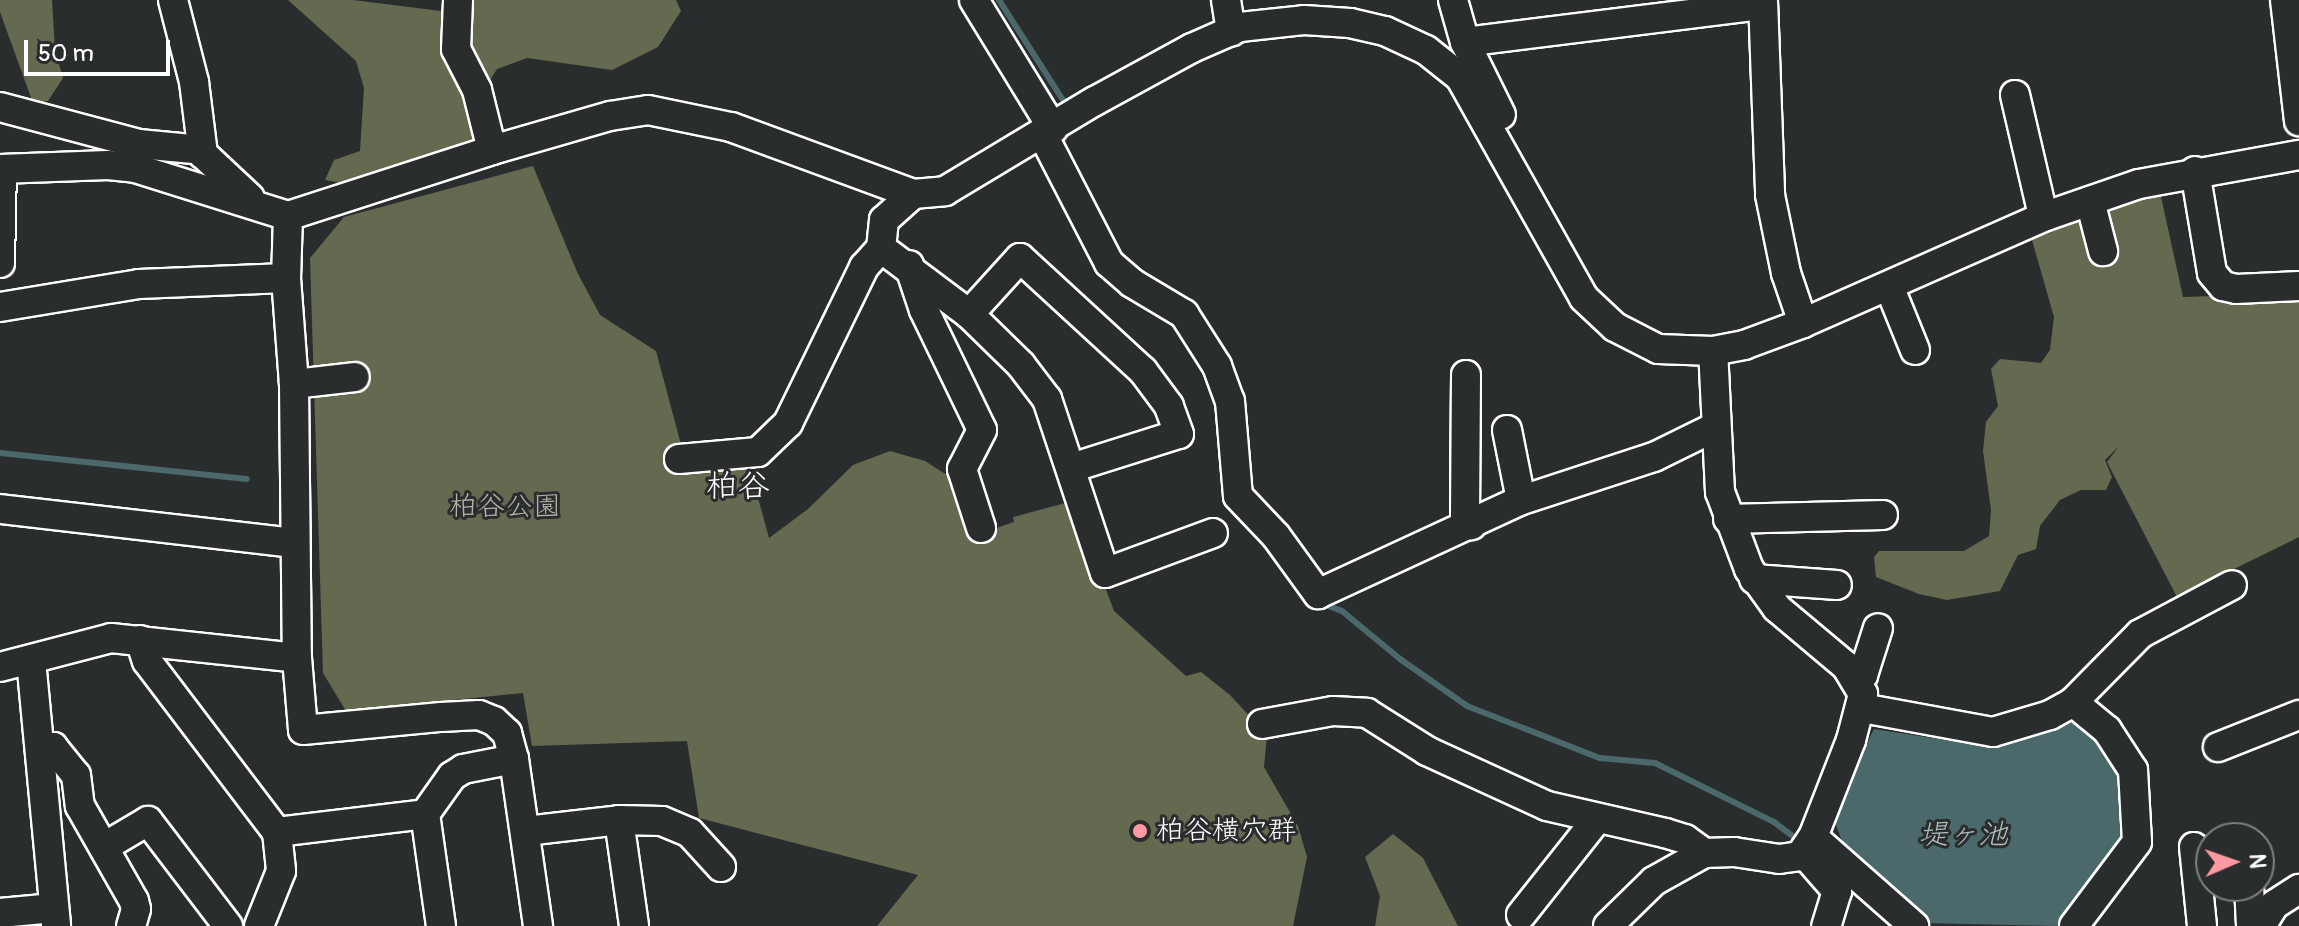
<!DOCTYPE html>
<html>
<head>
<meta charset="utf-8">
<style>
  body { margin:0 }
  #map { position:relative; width:2299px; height:926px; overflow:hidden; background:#2a2d2e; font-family:Pangolin,"Klee One",sans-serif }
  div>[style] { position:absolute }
  .green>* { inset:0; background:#646a50 }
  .water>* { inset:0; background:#4b696b }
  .stream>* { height:6px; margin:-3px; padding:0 3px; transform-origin:3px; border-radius:3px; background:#4b696b }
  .roads { filter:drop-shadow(2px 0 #fff) drop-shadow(-2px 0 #fff) drop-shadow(0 2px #fff) drop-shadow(0 -2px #fff) }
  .minor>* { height:28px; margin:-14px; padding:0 14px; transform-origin:14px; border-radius:14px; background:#2a2d2e }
  .dots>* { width:22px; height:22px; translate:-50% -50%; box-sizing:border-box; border:4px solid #2a2d2e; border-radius:50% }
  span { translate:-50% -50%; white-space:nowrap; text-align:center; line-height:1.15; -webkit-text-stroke:6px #2a2d2e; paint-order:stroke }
  .park-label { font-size:28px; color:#b2b4a8 }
  .poi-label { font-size:28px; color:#fff }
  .left { translate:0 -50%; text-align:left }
  .water-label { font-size:30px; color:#aebcbc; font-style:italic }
  .quarter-label { font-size:32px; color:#fff }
  .north { position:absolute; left:2195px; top:822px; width:80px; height:80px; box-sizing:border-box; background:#2a2d2e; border:2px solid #7f8182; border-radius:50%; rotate:88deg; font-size:22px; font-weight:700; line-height:32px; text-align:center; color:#fff }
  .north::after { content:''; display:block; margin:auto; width:28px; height:36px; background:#ff9aa2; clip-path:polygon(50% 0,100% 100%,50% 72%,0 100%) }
  .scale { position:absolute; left:24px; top:40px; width:146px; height:36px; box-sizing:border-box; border:4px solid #fff; border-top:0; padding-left:10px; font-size:24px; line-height:28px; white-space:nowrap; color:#fff; -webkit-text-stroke:6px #2a2d2e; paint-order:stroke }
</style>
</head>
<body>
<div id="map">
  <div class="green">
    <i style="clip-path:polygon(0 0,52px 0,55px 49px,63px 78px,48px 101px,33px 103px,0 12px)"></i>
    <i style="clip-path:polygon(288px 0,353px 0,457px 13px,467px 0,676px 0,681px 11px,658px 47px,612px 70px,527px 58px,497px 69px,479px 98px,490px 141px,353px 185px,325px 180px,334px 160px,360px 151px,364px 88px,356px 61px)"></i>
    <i style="clip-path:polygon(533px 166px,578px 274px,600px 315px,656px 351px,684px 456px,750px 468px,769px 538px,808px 509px,853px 465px,890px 451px,925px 461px,950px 477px,976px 535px,1014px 522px,1013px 517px,1073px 501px,1114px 611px,1186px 676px,1201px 672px,1230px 695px,1267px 735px,1264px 767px,1298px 826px,1307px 857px,1293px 926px,877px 926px,918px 875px,699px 818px,687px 741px,532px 746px,523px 693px,346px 711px,323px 673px,310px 258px,344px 217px)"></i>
    <i style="clip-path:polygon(2158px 183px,2183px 297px,2299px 293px,2299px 537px,2177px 597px,2107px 462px,2119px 446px,2105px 460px,2112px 477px,2106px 490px,2081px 490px,2060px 500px,2040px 526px,2036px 549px,2018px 555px,2000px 591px,1947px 600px,1919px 594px,1876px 577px,1874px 557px,1879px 551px,1964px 551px,1989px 536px,1991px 510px,1983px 451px,1986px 422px,1998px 406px,1991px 369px,2000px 359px,2041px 363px,2050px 350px,2054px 317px,2030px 233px)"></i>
    <i style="clip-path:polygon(1393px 834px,1423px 858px,1458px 926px,1375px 926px,1380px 896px,1365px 857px)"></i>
  </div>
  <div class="water">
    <i style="clip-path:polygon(2078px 721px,2125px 774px,2127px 844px,2060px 926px,1921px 923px,1844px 846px,1832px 815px,1874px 729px,1991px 747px)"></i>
  </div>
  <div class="stream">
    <i style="left:999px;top:0;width:119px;rotate:57.4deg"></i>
    <i style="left:0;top:453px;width:248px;rotate:6deg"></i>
    <i style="left:1321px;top:603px;width:22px;rotate:21deg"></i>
    <i style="left:1342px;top:611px;width:75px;rotate:39.6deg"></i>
    <i style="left:1400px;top:659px;width:82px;rotate:35deg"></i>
    <i style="left:1467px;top:706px;width:143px;rotate:21.4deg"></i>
    <i style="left:1600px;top:758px;width:55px;rotate:5.2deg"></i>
    <i style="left:1655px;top:763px;width:133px;rotate:26.4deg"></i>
    <i style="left:1774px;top:822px;width:26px;rotate:37deg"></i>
  </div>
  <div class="roads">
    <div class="minor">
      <i style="left:173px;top:0;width:85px;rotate:75.6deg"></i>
      <i style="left:194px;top:82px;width:73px;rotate:82.9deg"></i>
      <i style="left:203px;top:154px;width:64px;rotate:43.1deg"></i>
      <i style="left:458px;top:0;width:49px;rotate:92.3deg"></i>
      <i style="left:456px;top:49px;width:46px;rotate:62.9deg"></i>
      <i style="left:477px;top:90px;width:62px;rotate:76deg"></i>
      <i style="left:974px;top:0;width:151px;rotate:58.5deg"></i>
      <i style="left:1226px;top:0;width:32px;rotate:81deg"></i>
      <i style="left:1453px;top:0;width:44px;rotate:74.1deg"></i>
      <i style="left:1465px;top:42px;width:81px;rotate:63.7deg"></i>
      <i style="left:1763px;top:0;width:195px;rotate:87.9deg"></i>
      <i style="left:1770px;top:195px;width:80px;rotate:78.4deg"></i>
      <i style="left:1786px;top:273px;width:53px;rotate:71.2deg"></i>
      <i style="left:2285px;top:0;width:122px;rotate:83.4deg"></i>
      <i style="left:1465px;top:42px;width:300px;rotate:-7.1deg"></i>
      <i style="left:2015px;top:95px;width:115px;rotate:76.9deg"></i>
      <i style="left:2041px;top:207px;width:10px;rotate:61deg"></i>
      <i style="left:0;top:107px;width:144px;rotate:14.9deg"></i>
      <i style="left:139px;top:144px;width:63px;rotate:5.4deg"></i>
      <i style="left:1043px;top:135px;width:144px;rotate:62.7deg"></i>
      <i style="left:1109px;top:263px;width:30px;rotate:41deg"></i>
      <i style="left:1132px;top:283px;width:61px;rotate:30.8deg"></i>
      <i style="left:1184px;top:314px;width:62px;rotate:57.6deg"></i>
      <i style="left:1217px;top:366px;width:37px;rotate:70deg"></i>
      <i style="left:1230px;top:401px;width:95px;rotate:85.2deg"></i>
      <i style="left:1238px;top:496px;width:55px;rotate:46.5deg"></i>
      <i style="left:1276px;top:536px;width:72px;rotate:54.1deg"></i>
      <i style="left:1318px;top:594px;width:221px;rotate:-24.8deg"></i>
      <i style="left:1519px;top:501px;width:142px;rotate:-18.1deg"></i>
      <i style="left:1654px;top:457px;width:68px;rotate:-26.2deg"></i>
      <i style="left:0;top:169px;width:108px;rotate:-2.1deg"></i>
      <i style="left:108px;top:165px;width:27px;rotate:6deg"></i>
      <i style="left:135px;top:168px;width:160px;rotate:17.4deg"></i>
      <i style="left:288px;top:216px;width:214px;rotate:-17.9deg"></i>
      <i style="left:492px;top:150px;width:123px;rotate:-16.1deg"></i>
      <i style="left:610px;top:116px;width:38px;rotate:-9deg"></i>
      <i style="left:648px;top:110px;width:85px;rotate:11.6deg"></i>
      <i style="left:731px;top:127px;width:194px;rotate:20.2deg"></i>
      <i style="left:913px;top:194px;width:32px;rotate:-5deg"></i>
      <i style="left:945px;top:191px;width:175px;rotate:-31deg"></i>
      <i style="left:1095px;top:101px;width:111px;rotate:-28.7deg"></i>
      <i style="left:1192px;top:48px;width:52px;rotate:-23.6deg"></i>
      <i style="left:1240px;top:27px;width:64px;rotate:-6.2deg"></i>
      <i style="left:1304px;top:20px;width:46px;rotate:3.7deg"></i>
      <i style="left:1350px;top:23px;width:36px;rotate:13deg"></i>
      <i style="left:1385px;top:31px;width:45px;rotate:24.9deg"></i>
      <i style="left:1426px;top:50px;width:43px;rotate:38.5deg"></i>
      <i style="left:1460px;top:77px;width:253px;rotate:60.7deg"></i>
      <i style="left:1584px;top:298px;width:42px;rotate:43.1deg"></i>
      <i style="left:1615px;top:327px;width:48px;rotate:27.1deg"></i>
      <i style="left:1658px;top:349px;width:55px;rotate:2.1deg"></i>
      <i style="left:1713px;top:351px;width:32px;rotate:-11deg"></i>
      <i style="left:1744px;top:345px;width:63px;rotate:-20.4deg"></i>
      <i style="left:1803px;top:323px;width:266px;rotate:-23.8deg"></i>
      <i style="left:2046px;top:216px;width:98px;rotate:-19deg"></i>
      <i style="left:2139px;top:184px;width:163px;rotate:-10.3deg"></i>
      <i style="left:2195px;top:171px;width:103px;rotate:80.5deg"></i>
      <i style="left:2212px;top:273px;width:17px;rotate:50deg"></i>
      <i style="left:2223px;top:286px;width:13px;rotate:13deg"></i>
      <i style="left:2236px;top:289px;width:63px;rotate:-2.7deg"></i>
      <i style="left:913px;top:194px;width:39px;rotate:138deg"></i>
      <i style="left:884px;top:220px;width:28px;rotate:96deg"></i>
      <i style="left:881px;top:248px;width:110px;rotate:36.9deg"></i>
      <i style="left:2090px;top:201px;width:52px;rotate:75.4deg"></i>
      <i style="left:288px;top:216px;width:62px;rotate:91.8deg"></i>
      <i style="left:286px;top:278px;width:106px;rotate:85.7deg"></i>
      <i style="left:294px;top:384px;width:274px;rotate:89.4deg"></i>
      <i style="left:297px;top:658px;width:72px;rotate:85.2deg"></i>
      <i style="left:303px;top:730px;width:139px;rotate:-5.4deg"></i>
      <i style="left:441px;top:717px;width:38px;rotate:-3deg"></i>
      <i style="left:479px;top:715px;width:16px;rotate:22deg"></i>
      <i style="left:494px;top:721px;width:18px;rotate:43deg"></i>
      <i style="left:507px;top:733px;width:27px;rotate:75deg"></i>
      <i style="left:514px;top:759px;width:169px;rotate:81.8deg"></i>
      <i style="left:0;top:263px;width:94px;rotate:-88.8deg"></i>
      <i style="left:909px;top:265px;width:47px;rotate:71.6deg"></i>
      <i style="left:924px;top:310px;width:133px;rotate:64.2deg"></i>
      <i style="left:982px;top:430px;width:44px;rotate:117.1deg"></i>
      <i style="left:962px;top:469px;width:62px;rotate:72.1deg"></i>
      <i style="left:1889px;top:286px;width:69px;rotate:67.9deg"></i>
      <i style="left:0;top:307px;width:141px;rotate:-9.4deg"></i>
      <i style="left:139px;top:284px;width:147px;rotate:-2.3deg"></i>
      <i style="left:1466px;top:375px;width:139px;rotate:90.4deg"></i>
      <i style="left:1465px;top:514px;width:13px;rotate:61deg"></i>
      <i style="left:294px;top:384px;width:61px;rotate:-6.5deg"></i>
      <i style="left:1507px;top:430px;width:71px;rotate:78.7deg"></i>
      <i style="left:679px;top:459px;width:79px;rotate:-5.1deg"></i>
      <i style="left:758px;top:452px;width:42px;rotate:-44deg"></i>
      <i style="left:788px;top:423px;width:174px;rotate:-64deg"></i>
      <i style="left:864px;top:267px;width:25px;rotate:-48deg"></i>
      <i style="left:1071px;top:468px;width:113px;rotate:-17.5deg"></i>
      <i style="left:1179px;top:434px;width:30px;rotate:-110deg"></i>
      <i style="left:1169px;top:406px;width:44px;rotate:-126.6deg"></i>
      <i style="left:1143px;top:371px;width:167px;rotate:-137.4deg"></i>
      <i style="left:1020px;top:258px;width:76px;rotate:132.3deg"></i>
      <i style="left:969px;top:314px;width:73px;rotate:44.4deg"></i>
      <i style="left:1021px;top:365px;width:43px;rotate:52.6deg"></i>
      <i style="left:1047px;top:399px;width:183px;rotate:71.6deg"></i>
      <i style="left:1105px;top:573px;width:115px;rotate:-20.3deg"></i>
      <i style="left:0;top:509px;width:295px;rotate:6.6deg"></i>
      <i style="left:1728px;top:519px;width:155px;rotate:-1.5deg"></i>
      <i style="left:1754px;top:579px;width:83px;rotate:4.1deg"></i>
      <i style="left:140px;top:640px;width:22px;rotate:72deg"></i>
      <i style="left:147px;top:661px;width:215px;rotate:52.8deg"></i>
      <i style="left:277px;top:832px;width:39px;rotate:84deg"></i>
      <i style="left:281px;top:871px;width:59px;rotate:111.8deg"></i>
      <i style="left:31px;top:660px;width:267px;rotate:84.6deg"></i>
      <i style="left:0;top:667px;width:115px;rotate:-14.6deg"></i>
      <i style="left:111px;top:638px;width:187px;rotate:6.1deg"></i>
      <i style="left:1856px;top:680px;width:9px;rotate:-36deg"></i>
      <i style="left:1863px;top:675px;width:49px;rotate:-72.3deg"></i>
      <i style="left:2073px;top:702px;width:95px;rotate:-45.4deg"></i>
      <i style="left:2140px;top:634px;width:104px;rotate:-28deg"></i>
      <i style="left:1862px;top:708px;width:133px;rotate:10.4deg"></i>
      <i style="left:1993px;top:732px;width:59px;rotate:-16.6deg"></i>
      <i style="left:2050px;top:715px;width:26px;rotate:-29deg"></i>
      <i style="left:2073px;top:702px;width:44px;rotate:39.5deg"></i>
      <i style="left:2107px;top:730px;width:48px;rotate:57deg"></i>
      <i style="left:2133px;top:770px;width:72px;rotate:86.8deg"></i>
      <i style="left:2137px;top:842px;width:105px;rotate:126.9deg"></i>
      <i style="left:1262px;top:724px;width:72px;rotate:-10.4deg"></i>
      <i style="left:1333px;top:711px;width:34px;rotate:3deg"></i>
      <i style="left:1367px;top:713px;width:71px;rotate:32.3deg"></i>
      <i style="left:1427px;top:751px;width:132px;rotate:24.6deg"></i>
      <i style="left:1547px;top:806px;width:121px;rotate:12.9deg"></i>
      <i style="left:1665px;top:833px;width:21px;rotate:17deg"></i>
      <i style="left:1685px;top:839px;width:24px;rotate:36deg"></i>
      <i style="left:1704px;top:853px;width:30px;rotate:-2deg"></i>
      <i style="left:1734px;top:852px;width:46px;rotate:8.8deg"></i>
      <i style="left:1779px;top:859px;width:21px;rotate:-8deg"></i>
      <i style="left:1800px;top:856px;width:23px;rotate:-56deg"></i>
      <i style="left:1813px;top:837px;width:104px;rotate:-68.6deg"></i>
      <i style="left:1851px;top:740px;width:48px;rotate:-75.4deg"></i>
      <i style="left:1863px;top:694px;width:33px;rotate:-121deg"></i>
      <i style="left:1846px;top:666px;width:90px;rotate:-140deg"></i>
      <i style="left:1777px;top:608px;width:48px;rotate:-125.7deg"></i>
      <i style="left:1749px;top:569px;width:82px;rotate:-110.6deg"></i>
      <i style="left:1720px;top:492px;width:141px;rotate:-92.8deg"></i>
      <i style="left:2218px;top:747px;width:87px;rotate:-21.6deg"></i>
      <i style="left:40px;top:754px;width:15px;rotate:-28deg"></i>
      <i style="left:53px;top:747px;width:36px;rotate:51deg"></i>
      <i style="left:76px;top:775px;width:31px;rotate:83deg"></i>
      <i style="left:80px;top:806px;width:109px;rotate:60.4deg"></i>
      <i style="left:134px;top:901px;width:8px;rotate:76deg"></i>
      <i style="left:136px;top:909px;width:18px;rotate:106deg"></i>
      <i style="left:619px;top:820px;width:43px;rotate:1.3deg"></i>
      <i style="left:662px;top:821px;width:30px;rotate:23deg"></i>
      <i style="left:690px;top:833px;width:46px;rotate:47.6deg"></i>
      <i style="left:526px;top:831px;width:94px;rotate:-6.7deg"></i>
      <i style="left:619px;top:820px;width:107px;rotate:81.9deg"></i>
      <i style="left:277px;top:832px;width:149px;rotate:-6.9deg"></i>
      <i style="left:1813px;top:837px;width:135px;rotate:41.4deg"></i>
      <i style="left:104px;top:847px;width:51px;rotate:-30.6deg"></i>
      <i style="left:148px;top:821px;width:132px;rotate:52.7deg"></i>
      <i style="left:2194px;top:847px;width:79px;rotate:84.2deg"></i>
      <i style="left:1803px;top:852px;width:52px;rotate:48.9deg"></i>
      <i style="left:1837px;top:891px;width:37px;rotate:107deg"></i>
      <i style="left:2249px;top:886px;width:40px;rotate:87.1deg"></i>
      <i style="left:0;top:913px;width:54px;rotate:-5.3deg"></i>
      <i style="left:1521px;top:915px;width:122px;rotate:-51.6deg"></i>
      <i style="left:441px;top:926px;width:113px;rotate:-98.1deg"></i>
      <i style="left:425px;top:814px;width:47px;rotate:-54.6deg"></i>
      <i style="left:452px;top:776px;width:13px;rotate:-32deg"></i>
      <i style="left:463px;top:769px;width:52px;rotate:-11.1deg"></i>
      <i style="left:1608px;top:926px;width:64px;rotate:-44.4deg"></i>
      <i style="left:1654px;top:881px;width:57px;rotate:-29.2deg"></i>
      <i style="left:2261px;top:926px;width:25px;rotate:-58deg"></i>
      <i style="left:2274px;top:905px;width:30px;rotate:-33deg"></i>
    </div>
  </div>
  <div class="dots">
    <i style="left:1140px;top:831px;background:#ff9aa2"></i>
  </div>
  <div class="park-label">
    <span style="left:505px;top:507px">柏谷公園</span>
  </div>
  <div class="poi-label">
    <span class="left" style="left:1156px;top:831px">柏谷横穴群</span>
  </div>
  <div class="water-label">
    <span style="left:1963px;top:835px">堤ヶ池</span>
  </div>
  <div class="quarter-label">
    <span style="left:738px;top:486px">柏谷</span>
  </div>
  <div class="north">N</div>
  <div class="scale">50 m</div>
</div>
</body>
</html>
